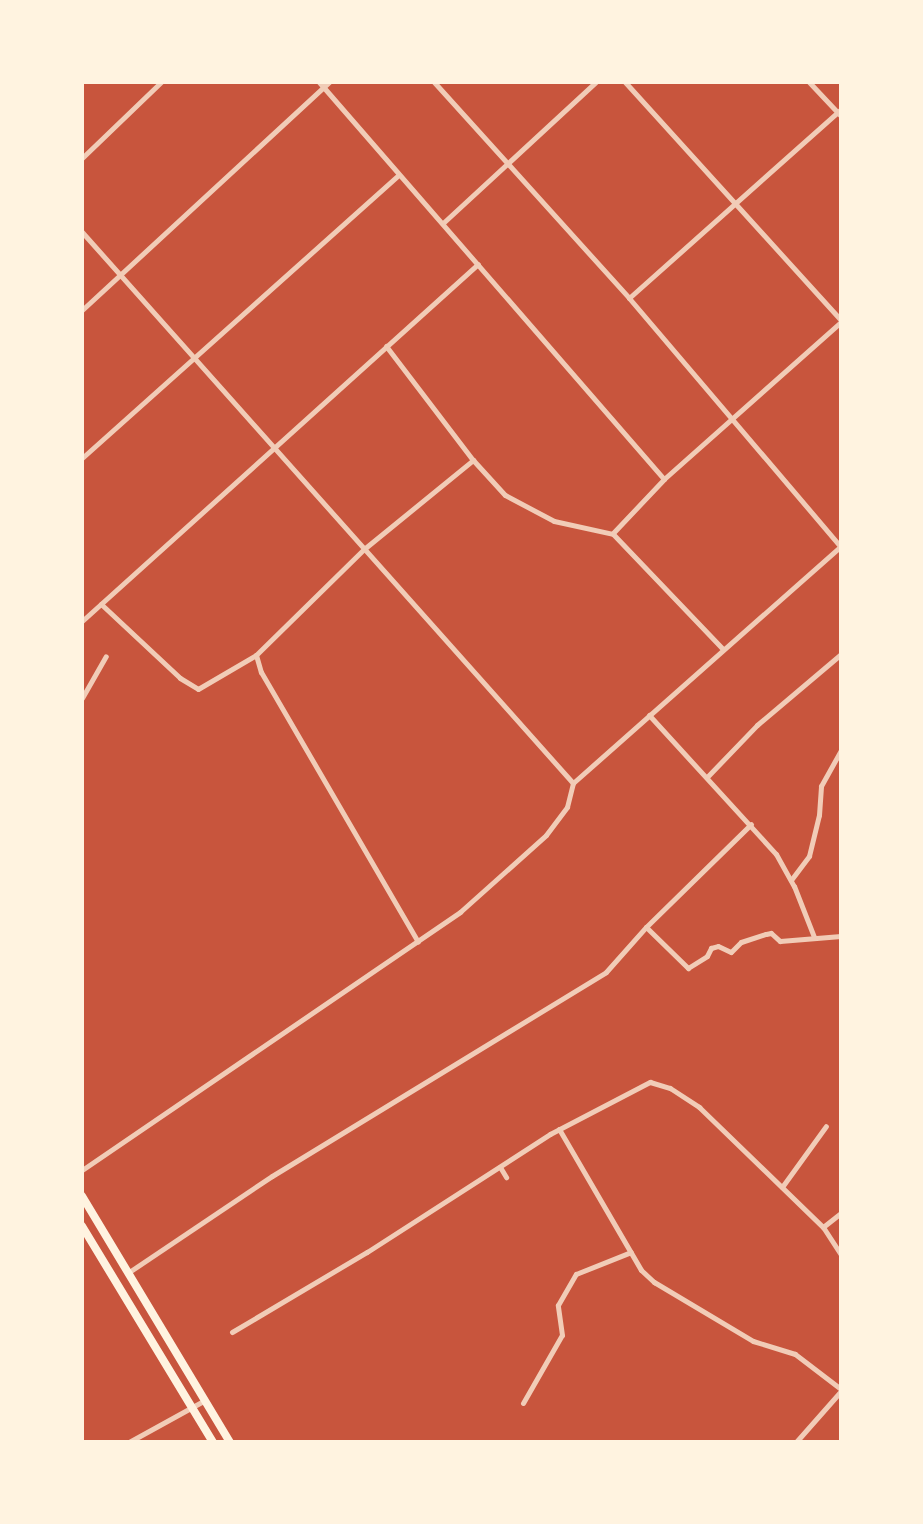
<!DOCTYPE html>
<html>
<head>
<meta charset="utf-8">
<style>
  body { margin:0 }
  #map { position:relative; width:923px; height:1524px; overflow:hidden; background:#c8553d; font-family:"Work Sans",sans-serif }
  div>[style] { position:absolute }
  .minor>* { height:5px; margin:-2.5px; padding:0 2.5px; transform-origin:2.5px; border-radius:2.5px; background:#f1ccb7 }
  .primary>* { height:8px; margin:-4px; padding:0 4px; transform-origin:4px; border-radius:4px; background:#fff3e0 }
  span { translate:-50% -50%; white-space:nowrap; text-align:center; line-height:1.15; -webkit-text-stroke:6px #fff3e0; paint-order:stroke }
  .frame { position:absolute; inset:0; border:84px solid #fff3e0; pointer-events:none }
</style>
</head>
<body>
<div id="map">
  <div class="minor">
    <i style="left:319px;top:82px;width:526px;rotate:49.01deg"></i>
    <i style="left:434px;top:82px;width:291px;rotate:47.9deg"></i>
    <i style="left:629px;top:298px;width:327px;rotate:49.6deg"></i>
    <i style="left:625px;top:82px;width:321px;rotate:47.8deg"></i>
    <i style="left:809px;top:82px;width:47px;rotate:46.7deg"></i>
    <i style="left:82px;top:158px;width:110px;rotate:-43.9deg"></i>
    <i style="left:443px;top:223px;width:208px;rotate:-42.7deg"></i>
    <i style="left:82px;top:232px;width:738px;rotate:48.3deg"></i>
    <i style="left:629px;top:298px;width:284px;rotate:-41.7deg"></i>
    <i style="left:82px;top:310px;width:336px;rotate:-42.7deg"></i>
    <i style="left:386px;top:346px;width:143px;rotate:52.7deg"></i>
    <i style="left:473px;top:460px;width:47px;rotate:47.6deg"></i>
    <i style="left:505px;top:495px;width:55px;rotate:28deg"></i>
    <i style="left:554px;top:521px;width:60px;rotate:12.4deg"></i>
    <i style="left:613px;top:534px;width:159px;rotate:46.3deg"></i>
    <i style="left:82px;top:458px;width:424px;rotate:-41.8deg"></i>
    <i style="left:613px;top:533px;width:74px;rotate:-46.6deg"></i>
    <i style="left:664px;top:479px;width:237px;rotate:-41.6deg"></i>
    <i style="left:101px;top:604px;width:108px;rotate:43.1deg"></i>
    <i style="left:180px;top:678px;width:21px;rotate:31deg"></i>
    <i style="left:198px;top:689px;width:67px;rotate:-30.4deg"></i>
    <i style="left:256px;top:655px;width:151px;rotate:-44.5deg"></i>
    <i style="left:364px;top:549px;width:141px;rotate:-39.2deg"></i>
    <i style="left:82px;top:621px;width:533px;rotate:-42.04deg"></i>
    <i style="left:256px;top:655px;width:18px;rotate:74deg"></i>
    <i style="left:261px;top:672px;width:312px;rotate:59.8deg"></i>
    <i style="left:82px;top:698px;width:48px;rotate:-60.3deg"></i>
    <i style="left:649px;top:715px;width:188px;rotate:47.6deg"></i>
    <i style="left:776px;top:854px;width:37px;rotate:61deg"></i>
    <i style="left:794px;top:886px;width:55px;rotate:68.6deg"></i>
    <i style="left:707px;top:777px;width:72px;rotate:-46.1deg"></i>
    <i style="left:757px;top:725px;width:110px;rotate:-40.2deg"></i>
    <i style="left:791px;top:880px;width:30px;rotate:-53deg"></i>
    <i style="left:809px;top:856px;width:42px;rotate:-76.3deg"></i>
    <i style="left:819px;top:815px;width:29px;rotate:-86deg"></i>
    <i style="left:821px;top:786px;width:41px;rotate:-60.9deg"></i>
    <i style="left:646px;top:927px;width:59px;rotate:44.3deg"></i>
    <i style="left:688px;top:968px;width:22px;rotate:-32deg"></i>
    <i style="left:707px;top:956px;width:9px;rotate:-63deg"></i>
    <i style="left:711px;top:948px;width:7px;rotate:-16deg"></i>
    <i style="left:718px;top:946px;width:14px;rotate:25deg"></i>
    <i style="left:731px;top:952px;width:14px;rotate:-45deg"></i>
    <i style="left:741px;top:942px;width:26px;rotate:-18deg"></i>
    <i style="left:766px;top:934px;width:5px;rotate:-11deg"></i>
    <i style="left:771px;top:933px;width:12px;rotate:42deg"></i>
    <i style="left:780px;top:941px;width:61px;rotate:-4.7deg"></i>
    <i style="left:559px;top:1129px;width:163px;rotate:59.8deg"></i>
    <i style="left:641px;top:1270px;width:18px;rotate:43deg"></i>
    <i style="left:654px;top:1282px;width:115px;rotate:30.8deg"></i>
    <i style="left:753px;top:1341px;width:44px;rotate:17.2deg"></i>
    <i style="left:795px;top:1354px;width:58px;rotate:37.3deg"></i>
    <i style="left:500px;top:1167px;width:12px;rotate:59deg"></i>
    <i style="left:82px;top:1170px;width:458px;rotate:-34.3deg"></i>
    <i style="left:460px;top:912px;width:115px;rotate:-41.8deg"></i>
    <i style="left:546px;top:835px;width:35px;rotate:-53deg"></i>
    <i style="left:567px;top:807px;width:25px;rotate:-76deg"></i>
    <i style="left:573px;top:783px;width:358px;rotate:-41.5deg"></i>
    <i style="left:782px;top:1187px;width:75px;rotate:-54.2deg"></i>
    <i style="left:823px;top:1227px;width:23px;rotate:-38deg"></i>
    <i style="left:129px;top:1272px;width:172px;rotate:-33.9deg"></i>
    <i style="left:272px;top:1176px;width:391px;rotate:-31.4deg"></i>
    <i style="left:606px;top:972px;width:60px;rotate:-48.4deg"></i>
    <i style="left:646px;top:927px;width:147px;rotate:-44.4deg"></i>
    <i style="left:232px;top:1332px;width:157px;rotate:-30.7deg"></i>
    <i style="left:367px;top:1252px;width:218px;rotate:-32.8deg"></i>
    <i style="left:550px;top:1134px;width:113px;rotate:-27.5deg"></i>
    <i style="left:650px;top:1082px;width:21px;rotate:17deg"></i>
    <i style="left:670px;top:1088px;width:35px;rotate:33deg"></i>
    <i style="left:699px;top:1107px;width:173px;rotate:44.1deg"></i>
    <i style="left:823px;top:1227px;width:33px;rotate:57deg"></i>
    <i style="left:523px;top:1403px;width:78px;rotate:-60.2deg"></i>
    <i style="left:562px;top:1335px;width:30px;rotate:-98deg"></i>
    <i style="left:558px;top:1305px;width:36px;rotate:-60deg"></i>
    <i style="left:576px;top:1274px;width:59px;rotate:-21.8deg"></i>
    <i style="left:129px;top:1442px;width:87px;rotate:-28.9deg"></i>
    <i style="left:796px;top:1442px;width:68px;rotate:-48.6deg"></i>
  </div>
  <div class="primary">
    <i style="left:82px;top:1196px;width:287px;rotate:59deg"></i>
    <i style="left:82px;top:1226px;width:253px;rotate:58.8deg"></i>
  </div>
  <div class="frame"></div>
</div>
</body>
</html>
